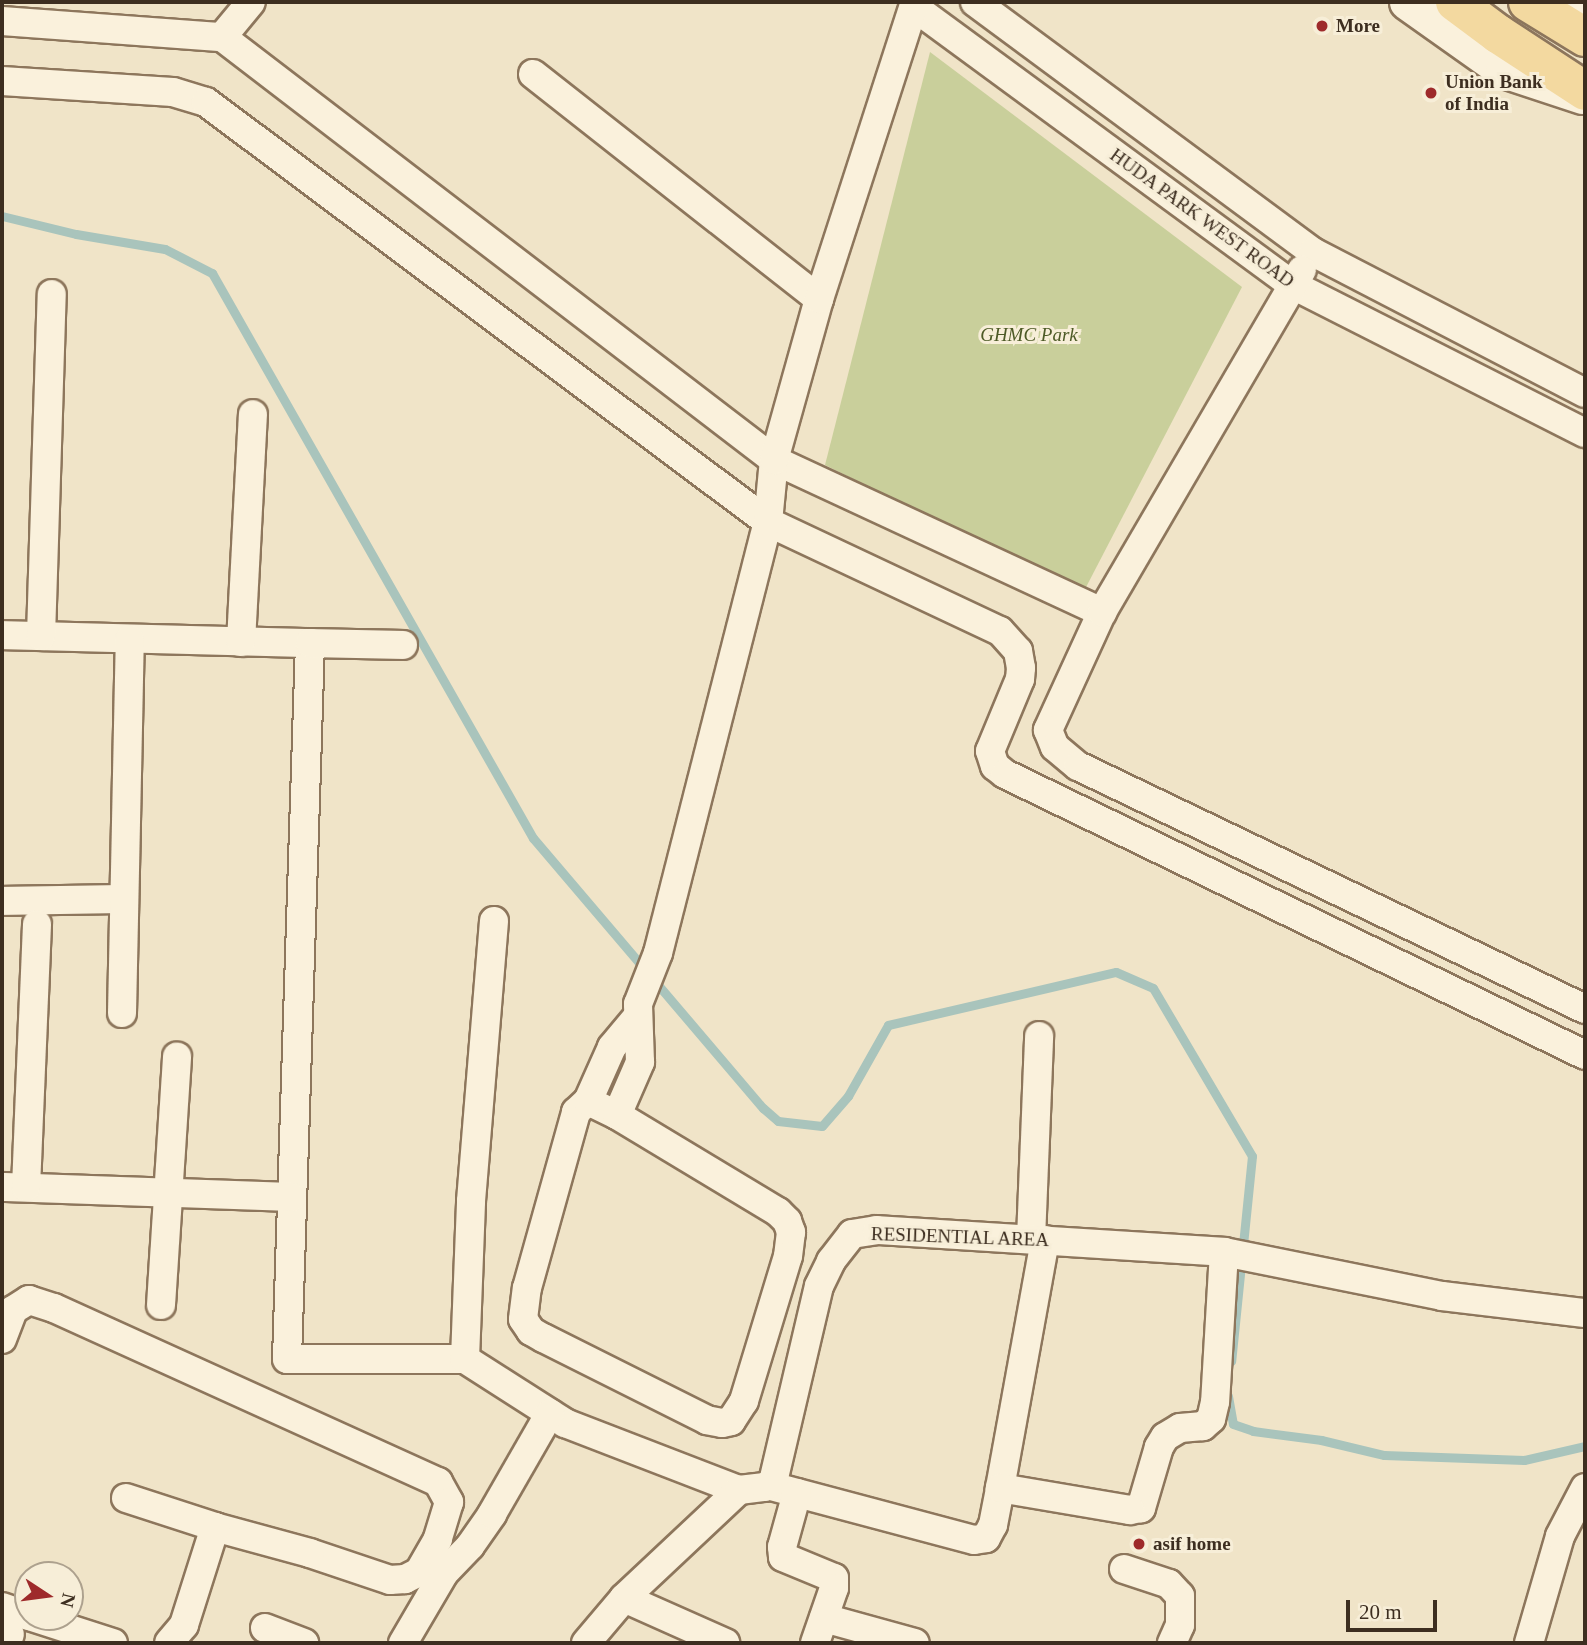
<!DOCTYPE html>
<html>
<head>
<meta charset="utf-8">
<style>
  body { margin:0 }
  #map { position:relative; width:1587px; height:1645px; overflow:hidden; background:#f0e4c8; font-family:Georgia,serif }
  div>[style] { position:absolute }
  .green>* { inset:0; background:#c9cf9b }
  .stream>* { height:9px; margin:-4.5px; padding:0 4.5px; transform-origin:4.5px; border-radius:4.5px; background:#a9c4bc }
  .roads { filter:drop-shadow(2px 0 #8d765c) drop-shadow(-2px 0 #8d765c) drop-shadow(0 2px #8d765c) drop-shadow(0 -2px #8d765c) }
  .minor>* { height:28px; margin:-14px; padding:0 14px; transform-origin:14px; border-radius:14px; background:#faf1dc }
  .tertiary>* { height:35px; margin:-17.5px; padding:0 17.5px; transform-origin:17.5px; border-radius:17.5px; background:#faf1dc }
  .primary>* { height:38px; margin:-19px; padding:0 19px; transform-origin:19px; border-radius:19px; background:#f3d9a0 }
  .dots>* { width:19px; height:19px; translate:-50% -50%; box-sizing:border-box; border:4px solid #f7eed8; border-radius:50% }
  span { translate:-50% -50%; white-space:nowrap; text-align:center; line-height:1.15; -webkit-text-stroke:6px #f7eed8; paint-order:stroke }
  .poi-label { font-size:19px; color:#3d2e20; font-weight:700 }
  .left { translate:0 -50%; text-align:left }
  .street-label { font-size:19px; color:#3d2e20 }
  .park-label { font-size:19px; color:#4d5a26; font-style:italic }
  .frame { position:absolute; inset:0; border:4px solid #3d2e20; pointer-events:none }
  .north { position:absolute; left:14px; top:1561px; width:70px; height:70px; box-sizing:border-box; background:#f7eed8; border:2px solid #ada18e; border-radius:50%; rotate:103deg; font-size:19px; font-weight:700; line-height:28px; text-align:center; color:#3d2e20 }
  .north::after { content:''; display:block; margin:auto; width:24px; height:32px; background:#9e2a2b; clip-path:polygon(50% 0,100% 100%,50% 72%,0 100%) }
  .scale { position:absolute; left:1346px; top:1600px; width:91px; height:32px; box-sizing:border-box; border:4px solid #3d2e20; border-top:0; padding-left:9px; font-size:21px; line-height:24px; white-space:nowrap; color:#3d2e20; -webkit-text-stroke:5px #f7eed8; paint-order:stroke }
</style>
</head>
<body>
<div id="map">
  <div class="green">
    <i style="clip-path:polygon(930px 52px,1242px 287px,1083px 593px,825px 465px)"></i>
  </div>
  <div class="stream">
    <i style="left:2px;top:216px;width:76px;rotate:13.7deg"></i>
    <i style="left:76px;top:234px;width:90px;rotate:9.6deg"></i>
    <i style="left:165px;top:249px;width:53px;rotate:27.1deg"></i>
    <i style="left:212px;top:273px;width:650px;rotate:60.4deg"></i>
    <i style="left:533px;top:838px;width:355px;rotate:49.6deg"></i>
    <i style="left:763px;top:1108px;width:20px;rotate:41deg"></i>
    <i style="left:778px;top:1121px;width:44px;rotate:6.5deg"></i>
    <i style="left:822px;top:1126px;width:40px;rotate:-49deg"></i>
    <i style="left:848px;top:1096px;width:81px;rotate:-60.6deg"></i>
    <i style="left:888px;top:1025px;width:234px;rotate:-13.1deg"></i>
    <i style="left:1116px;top:972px;width:40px;rotate:23.4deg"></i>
    <i style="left:1153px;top:988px;width:195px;rotate:59.5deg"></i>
    <i style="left:1252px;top:1156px;width:206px;rotate:95.8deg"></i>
    <i style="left:1228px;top:1396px;width:28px;rotate:80deg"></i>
    <i style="left:1233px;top:1424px;width:21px;rotate:19deg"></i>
    <i style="left:1253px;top:1431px;width:69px;rotate:7.5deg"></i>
    <i style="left:1321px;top:1440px;width:65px;rotate:13.4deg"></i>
    <i style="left:1384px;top:1455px;width:140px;rotate:2deg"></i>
    <i style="left:1524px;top:1460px;width:63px;rotate:-12.9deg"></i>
  </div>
  <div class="roads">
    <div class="minor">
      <i style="left:975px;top:2px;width:420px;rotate:36.5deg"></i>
      <i style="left:1313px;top:252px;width:306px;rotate:27.4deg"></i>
      <i style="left:914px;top:7px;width:470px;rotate:36.3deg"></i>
      <i style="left:1293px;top:285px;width:327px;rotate:26.9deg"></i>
      <i style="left:2px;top:21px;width:221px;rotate:4.2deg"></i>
      <i style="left:222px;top:37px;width:695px;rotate:37.46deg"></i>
      <i style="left:774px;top:460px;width:362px;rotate:24.9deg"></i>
      <i style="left:1102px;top:612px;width:130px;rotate:114.6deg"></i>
      <i style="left:1048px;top:730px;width:18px;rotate:68deg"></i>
      <i style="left:1055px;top:747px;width:30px;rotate:40deg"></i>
      <i style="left:1078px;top:766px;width:562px;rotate:25.61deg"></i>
      <i style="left:222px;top:37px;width:45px;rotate:-50.4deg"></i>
      <i style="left:533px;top:74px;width:364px;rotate:38.2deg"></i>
      <i style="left:2px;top:81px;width:171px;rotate:3.7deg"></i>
      <i style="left:173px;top:92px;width:34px;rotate:17deg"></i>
      <i style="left:206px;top:102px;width:702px;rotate:36.77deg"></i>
      <i style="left:768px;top:522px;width:256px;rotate:25.2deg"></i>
      <i style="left:1000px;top:631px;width:27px;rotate:48deg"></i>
      <i style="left:1018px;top:651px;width:17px;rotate:80deg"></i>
      <i style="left:1021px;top:668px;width:11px;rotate:95deg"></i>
      <i style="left:1020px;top:679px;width:78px;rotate:112.6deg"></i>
      <i style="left:990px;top:751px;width:16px;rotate:72deg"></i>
      <i style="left:995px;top:766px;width:13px;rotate:39deg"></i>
      <i style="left:1005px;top:774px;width:644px;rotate:25.85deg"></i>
      <i style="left:1102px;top:612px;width:396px;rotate:-59.7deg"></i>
      <i style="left:2px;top:635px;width:308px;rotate:1.5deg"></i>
      <i style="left:310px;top:643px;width:716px;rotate:91.84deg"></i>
      <i style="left:287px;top:1359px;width:178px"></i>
      <i style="left:465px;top:1359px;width:119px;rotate:32.6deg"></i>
      <i style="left:565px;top:1423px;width:186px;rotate:21.1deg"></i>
      <i style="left:41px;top:636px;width:342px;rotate:-88.2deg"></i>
      <i style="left:241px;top:642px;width:228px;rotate:-87deg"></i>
      <i style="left:310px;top:643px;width:93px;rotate:1.2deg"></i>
      <i style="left:2px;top:901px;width:122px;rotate:-0.9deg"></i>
      <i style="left:122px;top:1013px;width:374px;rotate:-88.8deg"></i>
      <i style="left:588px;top:1101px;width:32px;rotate:26deg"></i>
      <i style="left:617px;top:1115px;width:188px;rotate:31.1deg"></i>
      <i style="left:778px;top:1212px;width:13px;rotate:45deg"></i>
      <i style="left:787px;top:1221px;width:12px;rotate:70deg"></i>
      <i style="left:791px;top:1232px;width:24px;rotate:97deg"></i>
      <i style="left:788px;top:1256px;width:152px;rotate:106.9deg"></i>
      <i style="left:744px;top:1401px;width:24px;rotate:123deg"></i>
      <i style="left:731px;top:1421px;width:9px;rotate:167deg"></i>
      <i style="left:722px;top:1423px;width:15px;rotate:-169deg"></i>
      <i style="left:707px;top:1420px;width:183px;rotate:-153.4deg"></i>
      <i style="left:543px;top:1338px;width:14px;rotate:-150deg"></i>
      <i style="left:531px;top:1331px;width:14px;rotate:-124deg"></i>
      <i style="left:523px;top:1319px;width:31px;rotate:-83deg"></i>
      <i style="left:527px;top:1288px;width:183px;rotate:-74.4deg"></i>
      <i style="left:576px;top:1112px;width:16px;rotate:-43deg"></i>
      <i style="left:588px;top:1101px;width:59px;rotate:-66deg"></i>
      <i style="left:612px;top:1047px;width:40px;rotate:-50deg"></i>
      <i style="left:617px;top:1115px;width:58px;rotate:-66.5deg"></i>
      <i style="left:640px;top:1062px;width:58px;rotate:-92deg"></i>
      <i style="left:638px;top:1004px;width:55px;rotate:-68.6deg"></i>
      <i style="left:658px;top:953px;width:445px;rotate:-75.7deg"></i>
      <i style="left:768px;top:522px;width:62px;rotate:-84.5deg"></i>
      <i style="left:774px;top:460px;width:167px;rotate:-74.4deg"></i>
      <i style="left:819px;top:299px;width:312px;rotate:-72.1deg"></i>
      <i style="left:2px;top:1187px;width:290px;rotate:2deg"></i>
      <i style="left:26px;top:1187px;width:263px;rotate:-87.6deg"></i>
      <i style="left:1031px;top:1239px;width:203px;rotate:-87.7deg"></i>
      <i style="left:1224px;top:1252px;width:222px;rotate:11.4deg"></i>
      <i style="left:1442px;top:1296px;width:144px;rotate:6.8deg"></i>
      <i style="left:161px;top:1305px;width:249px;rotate:-86.3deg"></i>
      <i style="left:2px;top:1339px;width:31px;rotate:-69deg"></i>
      <i style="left:13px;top:1310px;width:19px;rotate:-32deg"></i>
      <i style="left:29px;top:1300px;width:26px;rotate:18deg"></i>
      <i style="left:54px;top:1308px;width:422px;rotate:24.4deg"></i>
      <i style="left:438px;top:1482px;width:23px;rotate:61deg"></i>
      <i style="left:449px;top:1502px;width:39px;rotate:107deg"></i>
      <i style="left:438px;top:1539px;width:38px;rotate:120deg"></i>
      <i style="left:419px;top:1572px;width:16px;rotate:153deg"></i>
      <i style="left:405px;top:1579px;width:15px;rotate:176deg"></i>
      <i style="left:390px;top:1580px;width:84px;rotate:-161.4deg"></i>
      <i style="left:310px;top:1553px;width:98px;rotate:-164.7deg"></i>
      <i style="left:215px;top:1527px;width:103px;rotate:107.6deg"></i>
      <i style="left:184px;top:1625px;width:23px;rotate:130deg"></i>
      <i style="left:465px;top:1359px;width:158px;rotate:-87.8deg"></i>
      <i style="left:471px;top:1201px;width:281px;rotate:-85.3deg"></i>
      <i style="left:771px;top:1486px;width:210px;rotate:14.9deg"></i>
      <i style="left:974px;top:1540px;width:12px;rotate:-9deg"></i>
      <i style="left:986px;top:1538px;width:15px;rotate:-62deg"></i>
      <i style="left:993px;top:1525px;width:38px;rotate:-79deg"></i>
      <i style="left:1000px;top:1488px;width:252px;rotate:-79.7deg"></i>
      <i style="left:797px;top:1493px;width:56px;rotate:105.5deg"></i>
      <i style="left:782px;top:1547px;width:10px;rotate:84deg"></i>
      <i style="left:783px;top:1557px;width:55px;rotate:22.4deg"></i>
      <i style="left:834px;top:1578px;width:10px;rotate:90deg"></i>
      <i style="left:834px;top:1588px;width:58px;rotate:109.1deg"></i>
      <i style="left:126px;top:1498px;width:94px;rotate:18deg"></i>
      <i style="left:1124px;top:1569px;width:47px;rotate:18.4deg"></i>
      <i style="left:1169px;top:1584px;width:16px;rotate:47deg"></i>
      <i style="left:1180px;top:1596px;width:29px;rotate:90deg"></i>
      <i style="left:1180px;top:1625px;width:20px;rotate:114deg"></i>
      <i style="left:624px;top:1598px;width:111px;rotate:24deg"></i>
      <i style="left:2px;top:1607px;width:28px;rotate:19deg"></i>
      <i style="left:32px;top:1617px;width:85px;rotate:17.8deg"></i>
      <i style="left:824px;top:1618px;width:94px;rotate:15.4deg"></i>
      <i style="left:265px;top:1628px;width:42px;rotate:21deg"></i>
      <i style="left:7px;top:1643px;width:9px;rotate:-72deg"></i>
      <i style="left:403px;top:1643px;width:81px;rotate:-59.6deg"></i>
      <i style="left:444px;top:1573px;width:37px;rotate:-46deg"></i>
      <i style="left:470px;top:1546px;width:39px;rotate:-55deg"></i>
      <i style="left:492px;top:1514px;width:116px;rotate:-60.1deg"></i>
      <i style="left:586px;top:1643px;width:59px;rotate:-49.8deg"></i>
      <i style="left:624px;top:1598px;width:158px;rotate:-43.2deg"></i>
      <i style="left:739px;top:1490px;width:26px;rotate:-7deg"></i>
      <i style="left:765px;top:1487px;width:9px;rotate:-32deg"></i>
      <i style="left:773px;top:1482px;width:201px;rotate:-76.8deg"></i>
      <i style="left:819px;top:1286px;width:28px;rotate:-64deg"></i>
      <i style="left:831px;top:1261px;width:34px;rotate:-52deg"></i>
      <i style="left:852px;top:1234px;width:25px;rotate:-9deg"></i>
      <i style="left:877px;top:1230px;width:348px;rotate:3.6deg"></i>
      <i style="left:1224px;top:1252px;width:150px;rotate:93.4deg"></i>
      <i style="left:1215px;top:1402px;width:17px;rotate:103deg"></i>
      <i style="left:1211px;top:1419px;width:11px;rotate:139deg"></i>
      <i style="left:1203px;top:1426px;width:23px;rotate:175deg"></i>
      <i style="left:1180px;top:1428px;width:17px;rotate:149deg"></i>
      <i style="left:1165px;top:1437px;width:12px;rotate:121deg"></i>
      <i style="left:1159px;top:1447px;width:64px;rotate:106.4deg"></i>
      <i style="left:1141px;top:1508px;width:11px;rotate:170deg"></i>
      <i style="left:1130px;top:1510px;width:132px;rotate:-170.4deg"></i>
      <i style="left:1529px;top:1643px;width:111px;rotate:-73.8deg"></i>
      <i style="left:1560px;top:1536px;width:54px;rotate:-62.5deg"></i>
    </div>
    <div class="tertiary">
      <i style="left:1407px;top:2px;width:118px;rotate:35.3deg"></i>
      <i style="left:1503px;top:70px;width:83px;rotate:18.2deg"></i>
      <i style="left:1582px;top:2px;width:6px;rotate:59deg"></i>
    </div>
    <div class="primary">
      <i style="left:1455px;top:2px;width:54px;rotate:36.7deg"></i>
      <i style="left:1498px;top:34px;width:104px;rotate:33.2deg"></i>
      <i style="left:1528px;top:2px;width:67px;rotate:31.6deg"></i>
    </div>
  </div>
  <div class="dots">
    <i style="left:1322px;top:26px;background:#9e2a2b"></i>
    <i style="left:1431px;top:93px;background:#9e2a2b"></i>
    <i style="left:1139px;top:1544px;background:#9e2a2b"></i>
  </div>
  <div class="poi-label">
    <span class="left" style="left:1336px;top:26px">More</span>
    <span class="left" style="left:1445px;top:93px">Union Bank<br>of India</span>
    <span class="left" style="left:1153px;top:1544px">asif home</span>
  </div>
  <div class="street-label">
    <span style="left:1202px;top:218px;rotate:36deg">HUDA PARK WEST ROAD</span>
    <span style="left:960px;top:1237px;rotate:2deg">RESIDENTIAL AREA</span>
  </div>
  <div class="park-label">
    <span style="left:1029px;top:335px">GHMC Park</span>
  </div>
  <div class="frame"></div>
  <div class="north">N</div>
  <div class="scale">20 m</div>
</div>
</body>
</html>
